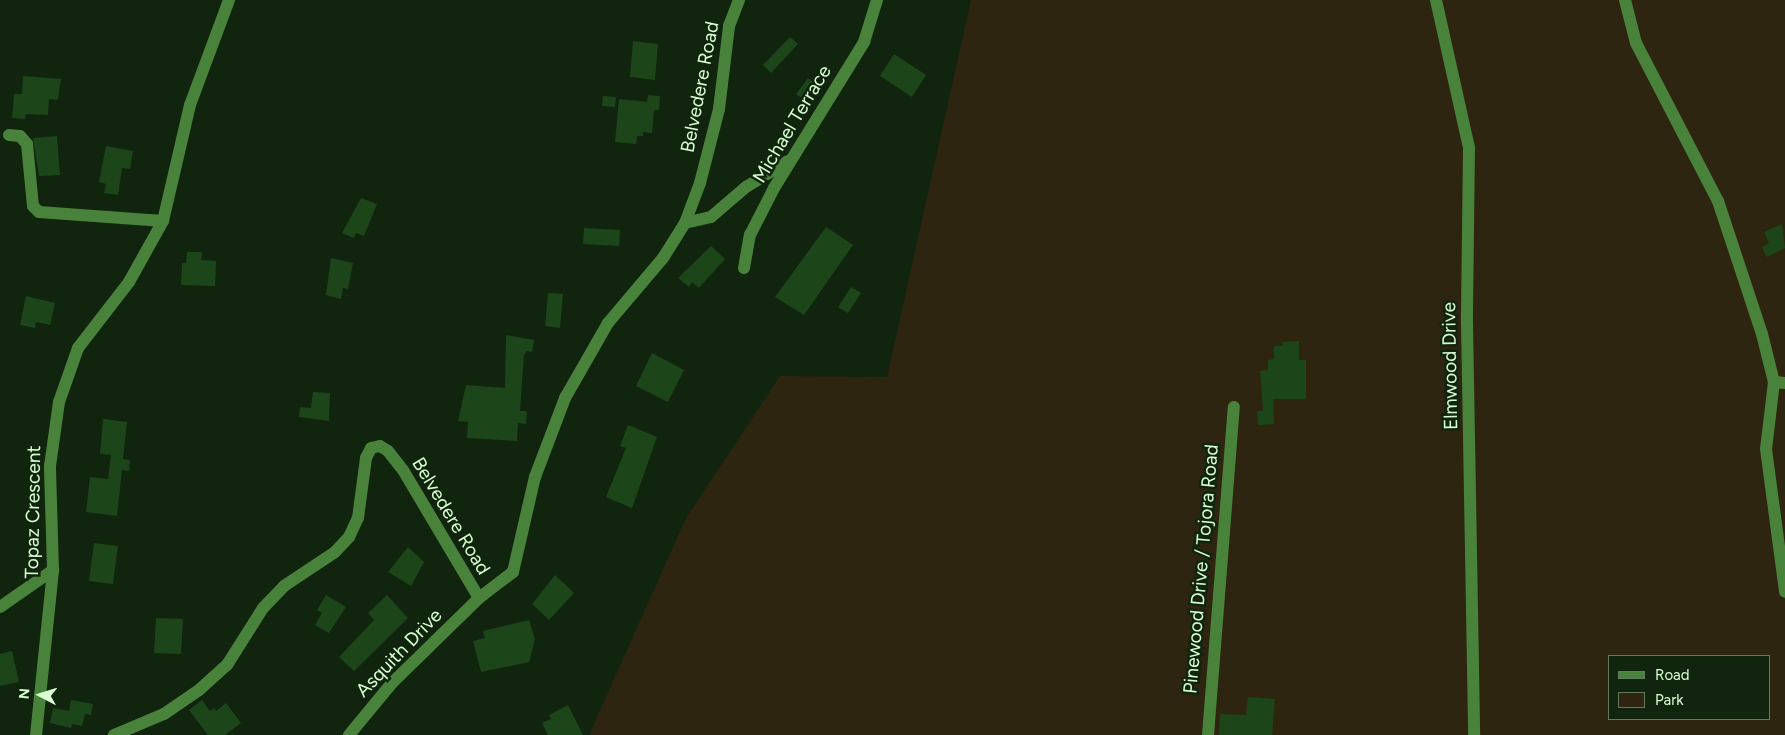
<!DOCTYPE html>
<html>
<head>
<meta charset="utf-8">
<style>
  body { margin:0 }
  #map { position:relative; width:1785px; height:735px; overflow:hidden; background:#10240e; font-family:Figtree,sans-serif }
  div>[style] { position:absolute }
  .green>* { inset:0; background:#2e2511 }
  .building>* { inset:0; background:#1d451a }
  .minor>* { height:12px; margin:-6px; padding:0 6px; transform-origin:6px; border-radius:6px; background:#49823a }
  span { translate:-50% -50%; white-space:nowrap; text-align:center; line-height:1.15; -webkit-text-stroke:5px #10240e; paint-order:stroke }
  .street-label { font-size:19px; color:#d8ffd1 }
  .legend { position:absolute; left:1608px; top:655px; width:162px; height:65px; box-sizing:border-box; background:#10240e; border:1px solid #607c5c; margin:0; padding:6px 9px; list-style:none; font-size:15px; color:#d8ffd1 }
  .legend li { display:flex; align-items:center; gap:10px; height:25px }
  .legend b { width:25px; border:1px solid #607c5c }
  .north { position:absolute; left:15px; top:670px; width:50px; height:50px; -webkit-text-stroke:4px #10240e; paint-order:stroke; rotate:275deg; font-size:14px; font-weight:700; line-height:20px; text-align:center; color:#d8ffd1 }
  .north::after { content:''; display:block; margin:auto; width:18px; height:22px; background:#d8ffd1; clip-path:polygon(50% 0,100% 100%,50% 72%,0 100%) }
</style>
</head>
<body>
<div id="map">
  <div class="green">
    <i style="clip-path:polygon(evenodd,971px 0,1785px 0,1785px 735px,589px 735px,686px 518px,780px 376px,887px 377px,971px 0,1609px 656px,1769px 656px,1769px 719px,1609px 719px,1609px 656px)"></i>
  </div>
  <div class="building">
    <i style="clip-path:polygon(790px 37px,798px 44px,771px 73px,763px 65px)"></i>
    <i style="clip-path:polygon(633px 41px,658px 44px,655px 80px,630px 77px)"></i>
    <i style="clip-path:polygon(894px 54px,926px 75px,912px 97px,880px 76px)"></i>
    <i style="clip-path:polygon(23px 76px,61px 79px,58px 100px,49px 99px,48px 115px,26px 114px,25px 119px,12px 118px,14px 94px,22px 94px)"></i>
    <i style="clip-path:polygon(808px 78px,819px 86px,807px 102px,796px 94px)"></i>
    <i style="clip-path:polygon(648px 95px,660px 96px,659px 110px,654px 110px,652px 133px,643px 132px,643px 136px,637px 136px,636px 144px,615px 142px,619px 99px,647px 102px)"></i>
    <i style="clip-path:polygon(603px 96px,616px 97px,615px 107px,602px 106px)"></i>
    <i style="clip-path:polygon(57px 136px,60px 175px,39px 176px,33px 138px)"></i>
    <i style="clip-path:polygon(106px 146px,133px 151px,130px 169px,122px 168px,118px 195px,104px 193px,106px 184px,99px 182px)"></i>
    <i style="clip-path:polygon(361px 198px,377px 204px,364px 236px,356px 233px,354px 238px,342px 233px)"></i>
    <i style="clip-path:polygon(1782px 224px,1785px 248px,1767px 257px,1762px 247px,1769px 243px,1764px 232px)"></i>
    <i style="clip-path:polygon(826px 227px,853px 245px,804px 315px,775px 297px)"></i>
    <i style="clip-path:polygon(584px 228px,620px 230px,619px 246px,583px 244px)"></i>
    <i style="clip-path:polygon(711px 246px,725px 259px,699px 288px,692px 282px,689px 287px,678px 278px)"></i>
    <i style="clip-path:polygon(187px 252px,202px 252px,201px 260px,216px 261px,215px 286px,181px 285px,182px 263px,186px 263px)"></i>
    <i style="clip-path:polygon(331px 258px,353px 263px,348px 289px,343px 288px,341px 299px,326px 295px)"></i>
    <i style="clip-path:polygon(851px 287px,861px 293px,848px 313px,838px 307px)"></i>
    <i style="clip-path:polygon(548px 293px,563px 294px,560px 328px,545px 326px)"></i>
    <i style="clip-path:polygon(26px 296px,55px 303px,50px 325px,36px 322px,35px 328px,20px 325px)"></i>
    <i style="clip-path:polygon(506px 335px,534px 340px,532px 352px,527px 351px,524px 355px,520px 411px,527px 411px,526px 424px,518px 423px,517px 441px,467px 438px,468px 422px,458px 421px,466px 385px,505px 388px)"></i>
    <i style="clip-path:polygon(1299px 341px,1299px 360px,1306px 360px,1306px 399px,1273px 399px,1274px 424px,1258px 425px,1257px 411px,1263px 411px,1260px 371px,1268px 370px,1268px 360px,1274px 359px,1274px 346px,1283px 346px,1282px 342px)"></i>
    <i style="clip-path:polygon(652px 353px,684px 370px,668px 402px,636px 386px)"></i>
    <i style="clip-path:polygon(313px 392px,330px 393px,329px 421px,299px 417px,300px 407px,311px 408px)"></i>
    <i style="clip-path:polygon(103px 419px,127px 422px,123px 459px,130px 460px,129px 471px,122px 470px,117px 516px,86px 512px,90px 477px,108px 479px,111px 455px,100px 454px)"></i>
    <i style="clip-path:polygon(628px 425px,657px 437px,632px 508px,606px 497px,626px 448px,620px 446px)"></i>
    <i style="clip-path:polygon(94px 543px,118px 546px,113px 584px,89px 581px)"></i>
    <i style="clip-path:polygon(408px 547px,424px 562px,411px 586px,388px 572px)"></i>
    <i style="clip-path:polygon(555px 575px,574px 593px,549px 620px,532px 604px)"></i>
    <i style="clip-path:polygon(326px 595px,346px 607px,329px 633px,315px 625px,322px 613px,317px 610px)"></i>
    <i style="clip-path:polygon(387px 595px,408px 618px,354px 671px,339px 657px,374px 620px,368px 613px)"></i>
    <i style="clip-path:polygon(156px 618px,183px 619px,181px 654px,154px 653px)"></i>
    <i style="clip-path:polygon(529px 620px,535px 639px,529px 662px,481px 672px,473px 641px,485px 638px,483px 631px)"></i>
    <i style="clip-path:polygon(12px 651px,19px 682px,0 686px,0 654px)"></i>
    <i style="clip-path:polygon(1248px 697px,1275px 699px,1272px 735px,1219px 735px,1220px 714px,1246px 715px)"></i>
    <i style="clip-path:polygon(71px 700px,93px 704px,91px 715px,85px 714px,82px 726px,72px 724px,71px 728px,50px 723px,53px 708px,69px 711px)"></i>
    <i style="clip-path:polygon(202px 700px,210px 711px,214px 708px,216px 711px,226px 703px,241px 723px,225px 735px,208px 735px,189px 710px)"></i>
    <i style="clip-path:polygon(568px 705px,583px 735px,548px 735px,542px 723px,551px 719px,549px 715px)"></i>
  </div>
  <div class="minor">
    <i style="left:1436px;top:0;width:152px;rotate:77.4deg"></i>
    <i style="left:1469px;top:148px;width:175px;rotate:90.7deg"></i>
    <i style="left:1467px;top:323px;width:412px;rotate:89deg"></i>
    <i style="left:1625px;top:0;width:44px;rotate:75.7deg"></i>
    <i style="left:1636px;top:43px;width:178px;rotate:62.6deg"></i>
    <i style="left:1718px;top:201px;width:140px;rotate:71.7deg"></i>
    <i style="left:1762px;top:334px;width:49px;rotate:76deg"></i>
    <i style="left:9px;top:135px;width:11px;rotate:5deg"></i>
    <i style="left:20px;top:136px;width:11px;rotate:49deg"></i>
    <i style="left:27px;top:144px;width:62px;rotate:84.5deg"></i>
    <i style="left:33px;top:206px;width:8px;rotate:45deg"></i>
    <i style="left:39px;top:212px;width:124px;rotate:4.2deg"></i>
    <i style="left:685px;top:223px;width:27px;rotate:-13deg"></i>
    <i style="left:711px;top:217px;width:46px;rotate:-40.6deg"></i>
    <i style="left:746px;top:187px;width:49px;rotate:-31.8deg"></i>
    <i style="left:744px;top:268px;width:34px;rotate:-80deg"></i>
    <i style="left:750px;top:235px;width:53px;rotate:-62.9deg"></i>
    <i style="left:774px;top:188px;width:172px;rotate:-58.3deg"></i>
    <i style="left:864px;top:42px;width:44px;rotate:-72.8deg"></i>
    <i style="left:1785px;top:383px;width:11px;rotate:-175deg"></i>
    <i style="left:1774px;top:382px;width:67px;rotate:96.8deg"></i>
    <i style="left:1766px;top:449px;width:144px;rotate:82.4deg"></i>
    <i style="left:0;top:607px;width:65px;rotate:-34.9deg"></i>
    <i style="left:36px;top:735px;width:166px;rotate:-84.1deg"></i>
    <i style="left:53px;top:570px;width:104px;rotate:-91.7deg"></i>
    <i style="left:50px;top:466px;width:65px;rotate:-82deg"></i>
    <i style="left:59px;top:402px;width:57px;rotate:-70.6deg"></i>
    <i style="left:78px;top:348px;width:83px;rotate:-52.3deg"></i>
    <i style="left:129px;top:282px;width:70px;rotate:-60.9deg"></i>
    <i style="left:163px;top:221px;width:119px;rotate:-76.9deg"></i>
    <i style="left:190px;top:105px;width:112px;rotate:-69.6deg"></i>
    <i style="left:114px;top:735px;width:54px;rotate:-22.8deg"></i>
    <i style="left:164px;top:714px;width:42px;rotate:-34.4deg"></i>
    <i style="left:199px;top:690px;width:38px;rotate:-42deg"></i>
    <i style="left:227px;top:665px;width:67px;rotate:-57.7deg"></i>
    <i style="left:263px;top:608px;width:30px;rotate:-46deg"></i>
    <i style="left:284px;top:586px;width:61px;rotate:-33.7deg"></i>
    <i style="left:335px;top:552px;width:21px;rotate:-47deg"></i>
    <i style="left:349px;top:537px;width:21px;rotate:-65deg"></i>
    <i style="left:358px;top:518px;width:61px;rotate:-82.4deg"></i>
    <i style="left:366px;top:458px;width:11px;rotate:-63deg"></i>
    <i style="left:371px;top:448px;width:9px;rotate:-13deg"></i>
    <i style="left:380px;top:446px;width:9px;rotate:32deg"></i>
    <i style="left:388px;top:451px;width:24px;rotate:52deg"></i>
    <i style="left:403px;top:470px;width:149px;rotate:59.3deg"></i>
    <i style="left:349px;top:735px;width:67px;rotate:-50.4deg"></i>
    <i style="left:392px;top:683px;width:122px;rotate:-44.3deg"></i>
    <i style="left:479px;top:598px;width:43px;rotate:-37.4deg"></i>
    <i style="left:513px;top:572px;width:98px;rotate:-77deg"></i>
    <i style="left:535px;top:477px;width:85px;rotate:-69.2deg"></i>
    <i style="left:565px;top:398px;width:86px;rotate:-60.2deg"></i>
    <i style="left:608px;top:323px;width:85px;rotate:-49.8deg"></i>
    <i style="left:663px;top:258px;width:41px;rotate:-57.8deg"></i>
    <i style="left:685px;top:223px;width:43px;rotate:-69.4deg"></i>
    <i style="left:700px;top:183px;width:76px;rotate:-75.6deg"></i>
    <i style="left:719px;top:109px;width:84px;rotate:-83.1deg"></i>
    <i style="left:729px;top:26px;width:28px;rotate:-69deg"></i>
    <i style="left:1208px;top:735px;width:329px;rotate:-85.5deg"></i>
  </div>
  <div class="street-label">
    <span style="left:700px;top:87px;rotate:-79deg">Belvedere Road</span>
    <span style="left:792px;top:124px;rotate:-59deg">Michael Terrace</span>
    <span style="left:1450px;top:366px;rotate:-91deg">Elmwood Drive</span>
    <span style="left:33px;top:512px;rotate:-89deg">Topaz Crescent</span>
    <span style="left:451px;top:516px;rotate:59deg">Belvedere Road</span>
    <span style="left:1201px;top:569px;rotate:-85deg">Pinewood Drive / Tojora Road</span>
    <span style="left:399px;top:653px;rotate:-46deg">Asquith Drive</span>
  </div>
  <ul class="legend">
  <li><b style="height:6px;background:#49823a"></b>Road</li>
  <li><b style="height:14px;background:#2e2511"></b>Park</li>
  </ul>
  <div class="north">N</div>
</div>
</body>
</html>
